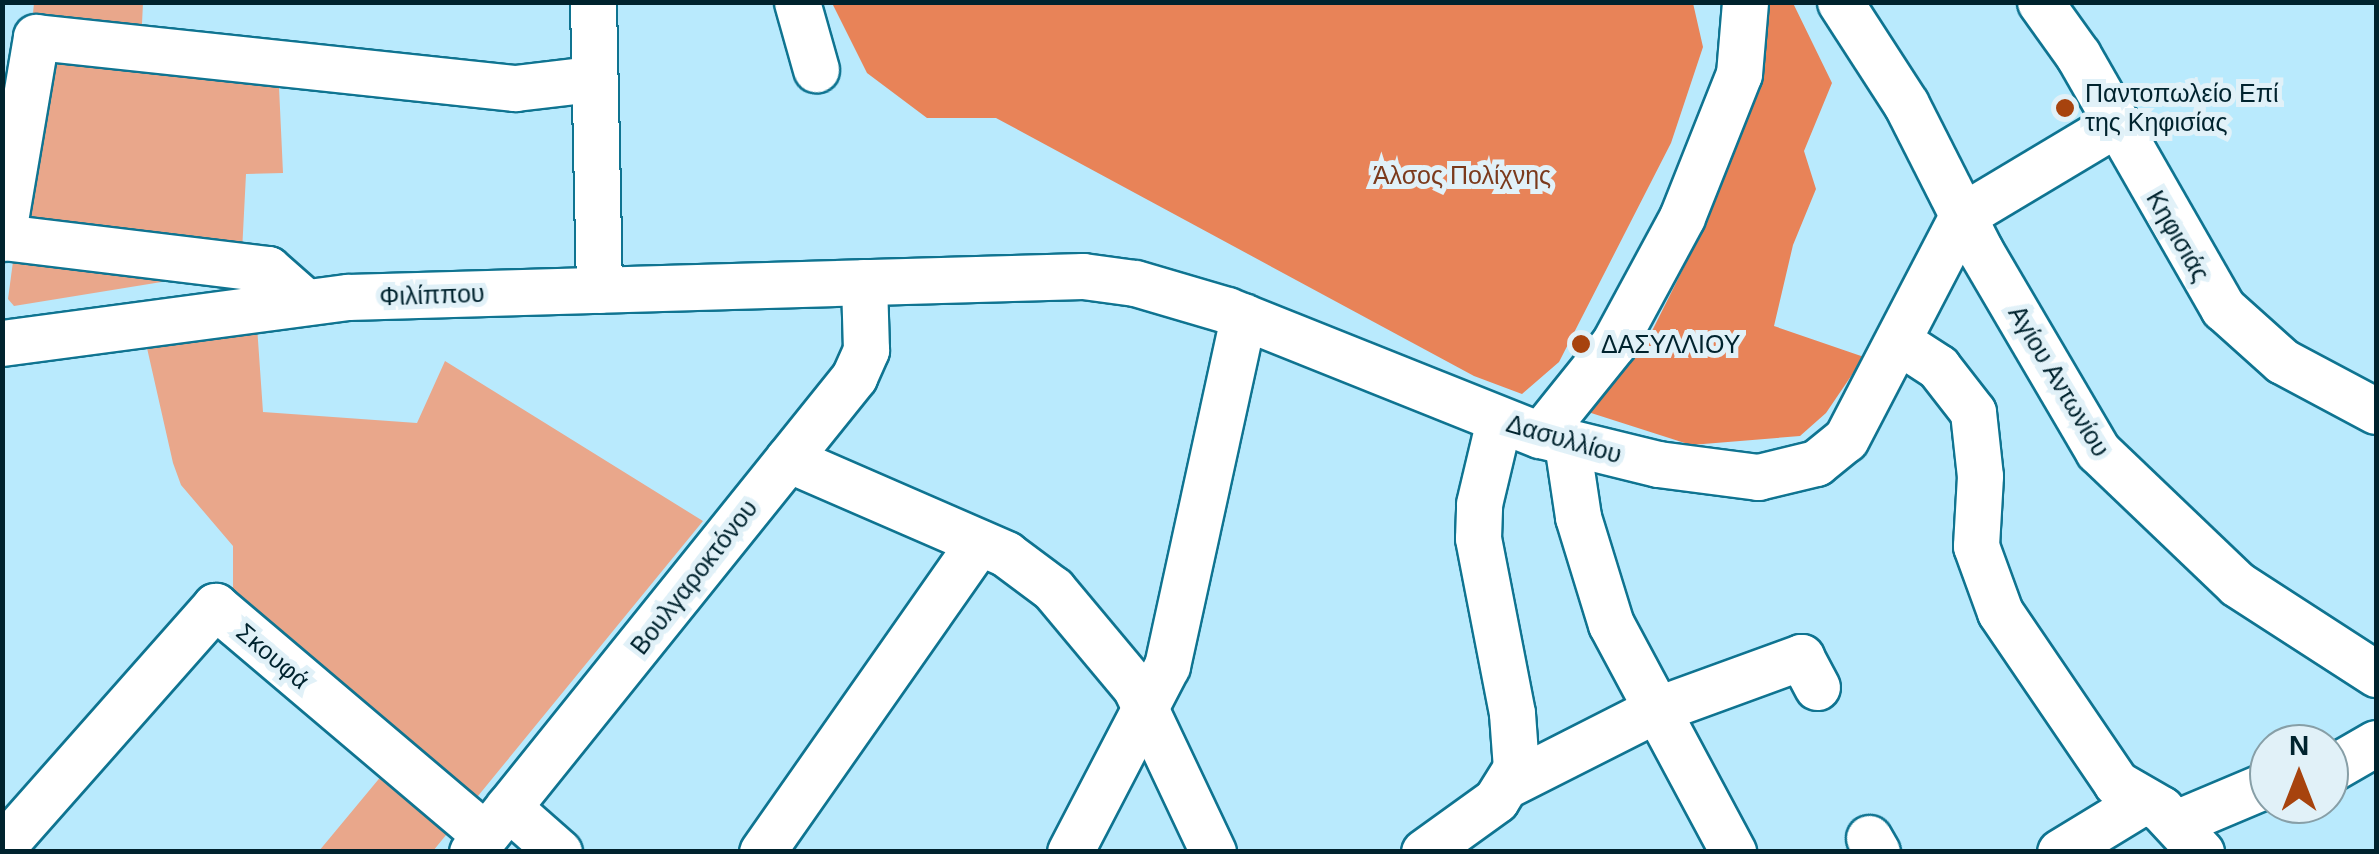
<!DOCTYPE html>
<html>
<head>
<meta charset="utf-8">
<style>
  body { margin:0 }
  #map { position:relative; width:2379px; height:854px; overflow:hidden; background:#b9eafd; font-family:Helvetica,sans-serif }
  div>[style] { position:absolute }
  .green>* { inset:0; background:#e9a78b }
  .forest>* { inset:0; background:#e88358 }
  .roads { filter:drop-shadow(2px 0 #0f7491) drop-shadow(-2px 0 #0f7491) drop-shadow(0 2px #0f7491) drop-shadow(0 -2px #0f7491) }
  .minor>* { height:45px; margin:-22.5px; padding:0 22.5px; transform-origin:22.5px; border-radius:22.5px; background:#fff }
  .dots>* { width:28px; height:28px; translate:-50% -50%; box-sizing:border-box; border:5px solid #e1f1f8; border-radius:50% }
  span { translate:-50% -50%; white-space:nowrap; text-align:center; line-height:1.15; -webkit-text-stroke:10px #e1f1f8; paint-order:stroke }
  .poi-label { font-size:25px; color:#00232e }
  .left { translate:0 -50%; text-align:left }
  .park-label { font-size:25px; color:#7b3a1c }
  .street-label { font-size:25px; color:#00232e }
  .frame { position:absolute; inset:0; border:5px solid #00232e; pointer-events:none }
  .north { position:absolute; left:2249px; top:724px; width:100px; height:100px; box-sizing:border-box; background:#e1f1f8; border:2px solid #879fa7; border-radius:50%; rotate:0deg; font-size:28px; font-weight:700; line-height:40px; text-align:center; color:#00232e }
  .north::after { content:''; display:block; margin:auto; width:35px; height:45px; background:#a7430e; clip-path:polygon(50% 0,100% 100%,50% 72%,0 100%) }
</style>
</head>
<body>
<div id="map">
  <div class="green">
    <i style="clip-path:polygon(34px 3px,143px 3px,140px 65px,259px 76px,262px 85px,279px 87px,283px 173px,246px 174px,242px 252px,12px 227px)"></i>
    <i style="clip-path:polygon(14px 254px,186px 278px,14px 306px,8px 299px)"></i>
    <i style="clip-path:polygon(257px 326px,263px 412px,417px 423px,445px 361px,703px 521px,433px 851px,319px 851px,407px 745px,233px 594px,233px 546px,181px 485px,173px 463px,147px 348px)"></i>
  </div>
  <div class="forest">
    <i style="clip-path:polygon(832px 3px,1693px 3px,1703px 47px,1671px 143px,1559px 362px,1522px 394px,1474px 376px,996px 118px,927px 118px,867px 73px)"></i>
    <i style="clip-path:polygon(1758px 3px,1793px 3px,1832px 83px,1804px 151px,1816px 189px,1793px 245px,1774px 326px,1864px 357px,1826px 413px,1800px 436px,1691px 445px,1588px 412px,1652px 331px,1699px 237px,1749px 90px)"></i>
  </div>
  <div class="roads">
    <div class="minor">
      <i style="left:593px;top:2px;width:288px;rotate:88.8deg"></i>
      <i style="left:797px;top:2px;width:70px;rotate:74.2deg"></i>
      <i style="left:1840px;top:2px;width:121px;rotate:57.1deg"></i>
      <i style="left:1906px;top:104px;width:164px;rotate:63.1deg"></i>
      <i style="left:1980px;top:250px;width:233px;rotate:59.6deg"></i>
      <i style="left:2098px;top:451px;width:192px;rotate:43.7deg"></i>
      <i style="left:2237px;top:584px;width:166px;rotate:32.9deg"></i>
      <i style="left:2040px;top:2px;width:65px;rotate:54.4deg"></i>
      <i style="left:2078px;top:55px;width:292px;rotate:60.2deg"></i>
      <i style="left:2223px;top:308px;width:79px;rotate:41.9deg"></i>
      <i style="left:2282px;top:361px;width:106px;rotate:28deg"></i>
      <i style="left:3px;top:237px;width:267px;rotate:6.9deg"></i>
      <i style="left:268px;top:269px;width:47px;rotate:41.5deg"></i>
      <i style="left:2px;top:238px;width:204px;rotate:-80.4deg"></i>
      <i style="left:36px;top:37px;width:482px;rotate:6.1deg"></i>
      <i style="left:515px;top:88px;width:78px;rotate:-6.7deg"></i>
      <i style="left:1898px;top:341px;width:48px;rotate:33deg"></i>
      <i style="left:1938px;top:367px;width:57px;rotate:52.1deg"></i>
      <i style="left:1973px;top:412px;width:64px;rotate:83.8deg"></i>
      <i style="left:1980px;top:476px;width:70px;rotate:93.3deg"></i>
      <i style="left:1976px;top:546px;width:70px;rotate:70deg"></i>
      <i style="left:2000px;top:612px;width:207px;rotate:55.8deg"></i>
      <i style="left:2116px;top:783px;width:52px;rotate:30deg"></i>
      <i style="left:2161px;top:809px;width:59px;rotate:47.1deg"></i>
      <i style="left:2px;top:343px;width:349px;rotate:-7.6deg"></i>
      <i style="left:348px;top:297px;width:735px;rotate:-1.64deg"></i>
      <i style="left:1083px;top:276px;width:52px;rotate:7.7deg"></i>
      <i style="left:1135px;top:283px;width:96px;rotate:16.4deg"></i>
      <i style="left:1227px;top:310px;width:337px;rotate:21.8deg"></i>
      <i style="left:1540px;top:435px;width:122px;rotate:13.8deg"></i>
      <i style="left:1658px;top:464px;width:101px;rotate:7.4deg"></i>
      <i style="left:1758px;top:477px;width:60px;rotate:-13.6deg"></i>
      <i style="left:1816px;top:463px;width:38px;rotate:-39deg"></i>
      <i style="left:1846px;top:439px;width:251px;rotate:-62.5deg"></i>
      <i style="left:1962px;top:216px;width:179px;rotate:-30.9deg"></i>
      <i style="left:1540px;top:435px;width:118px;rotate:-51.2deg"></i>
      <i style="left:1614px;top:343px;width:143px;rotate:-61.6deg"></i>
      <i style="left:1682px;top:217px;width:154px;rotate:-68.3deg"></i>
      <i style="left:1739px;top:74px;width:72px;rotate:-85.2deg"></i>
      <i style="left:1567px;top:443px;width:75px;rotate:81.5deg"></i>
      <i style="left:1578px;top:517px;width:112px;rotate:72.9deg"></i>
      <i style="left:1611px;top:624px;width:259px;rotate:61.8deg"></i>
      <i style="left:788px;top:459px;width:238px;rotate:23.5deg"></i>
      <i style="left:1006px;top:554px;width:59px;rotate:36.7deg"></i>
      <i style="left:1053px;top:589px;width:128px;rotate:50.1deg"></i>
      <i style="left:1135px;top:687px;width:183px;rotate:64.7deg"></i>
      <i style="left:2329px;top:770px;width:54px;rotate:-29.9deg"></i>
      <i style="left:1511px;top:783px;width:159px;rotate:-26.9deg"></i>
      <i style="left:1653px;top:711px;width:158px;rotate:-20deg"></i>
      <i style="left:1801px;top:657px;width:34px;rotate:62deg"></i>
      <i style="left:508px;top:807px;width:68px;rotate:41.4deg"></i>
      <i style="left:2176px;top:823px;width:101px;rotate:-22.8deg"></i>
      <i style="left:1869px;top:838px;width:16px;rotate:60deg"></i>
      <i style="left:2px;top:847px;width:322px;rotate:-48.5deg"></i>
      <i style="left:215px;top:606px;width:354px;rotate:40.3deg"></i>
      <i style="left:472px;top:852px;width:610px;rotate:-51.19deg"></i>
      <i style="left:854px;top:377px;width:30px;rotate:-66deg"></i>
      <i style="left:866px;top:350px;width:68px;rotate:-91.7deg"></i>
      <i style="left:762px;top:852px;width:378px;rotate:-55deg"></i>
      <i style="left:1070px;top:852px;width:210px;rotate:-62.5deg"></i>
      <i style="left:1167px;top:666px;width:358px;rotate:-77.7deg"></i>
      <i style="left:1424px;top:852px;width:89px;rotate:-35.8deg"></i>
      <i style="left:1496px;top:800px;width:38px;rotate:-58deg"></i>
      <i style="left:1516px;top:768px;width:55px;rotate:-94.2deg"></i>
      <i style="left:1512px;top:713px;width:178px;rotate:-101deg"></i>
      <i style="left:1478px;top:538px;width:34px;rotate:-88deg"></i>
      <i style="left:1479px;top:504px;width:86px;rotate:-76.6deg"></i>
      <i style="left:2060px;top:852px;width:98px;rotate:-31.3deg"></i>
    </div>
  </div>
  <div class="dots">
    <i style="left:2065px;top:108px;background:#a7430e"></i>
    <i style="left:1581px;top:344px;background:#a7430e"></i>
  </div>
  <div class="poi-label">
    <span class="left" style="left:2085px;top:108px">Παντοπωλείο Επί<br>της Κηφισίας</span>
    <span class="left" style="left:1601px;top:344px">ΔΑΣΥΛΛΙΟΥ</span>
  </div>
  <div class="park-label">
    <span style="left:1462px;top:175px">Άλσος Πολίχνης</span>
  </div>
  <div class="street-label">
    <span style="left:2178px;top:236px;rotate:60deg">Κηφισιάς</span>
    <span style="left:432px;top:295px;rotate:-2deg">Φιλίππου</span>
    <span style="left:2059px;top:381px;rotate:59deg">Αγίου Αντωνίου</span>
    <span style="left:1564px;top:439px;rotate:16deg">Δασυλλίου</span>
    <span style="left:694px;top:577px;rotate:-52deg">Βουλγαροκτόνου</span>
    <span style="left:273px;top:656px;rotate:40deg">Σκουφά</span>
  </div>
  <div class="frame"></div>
  <div class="north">N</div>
</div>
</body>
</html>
